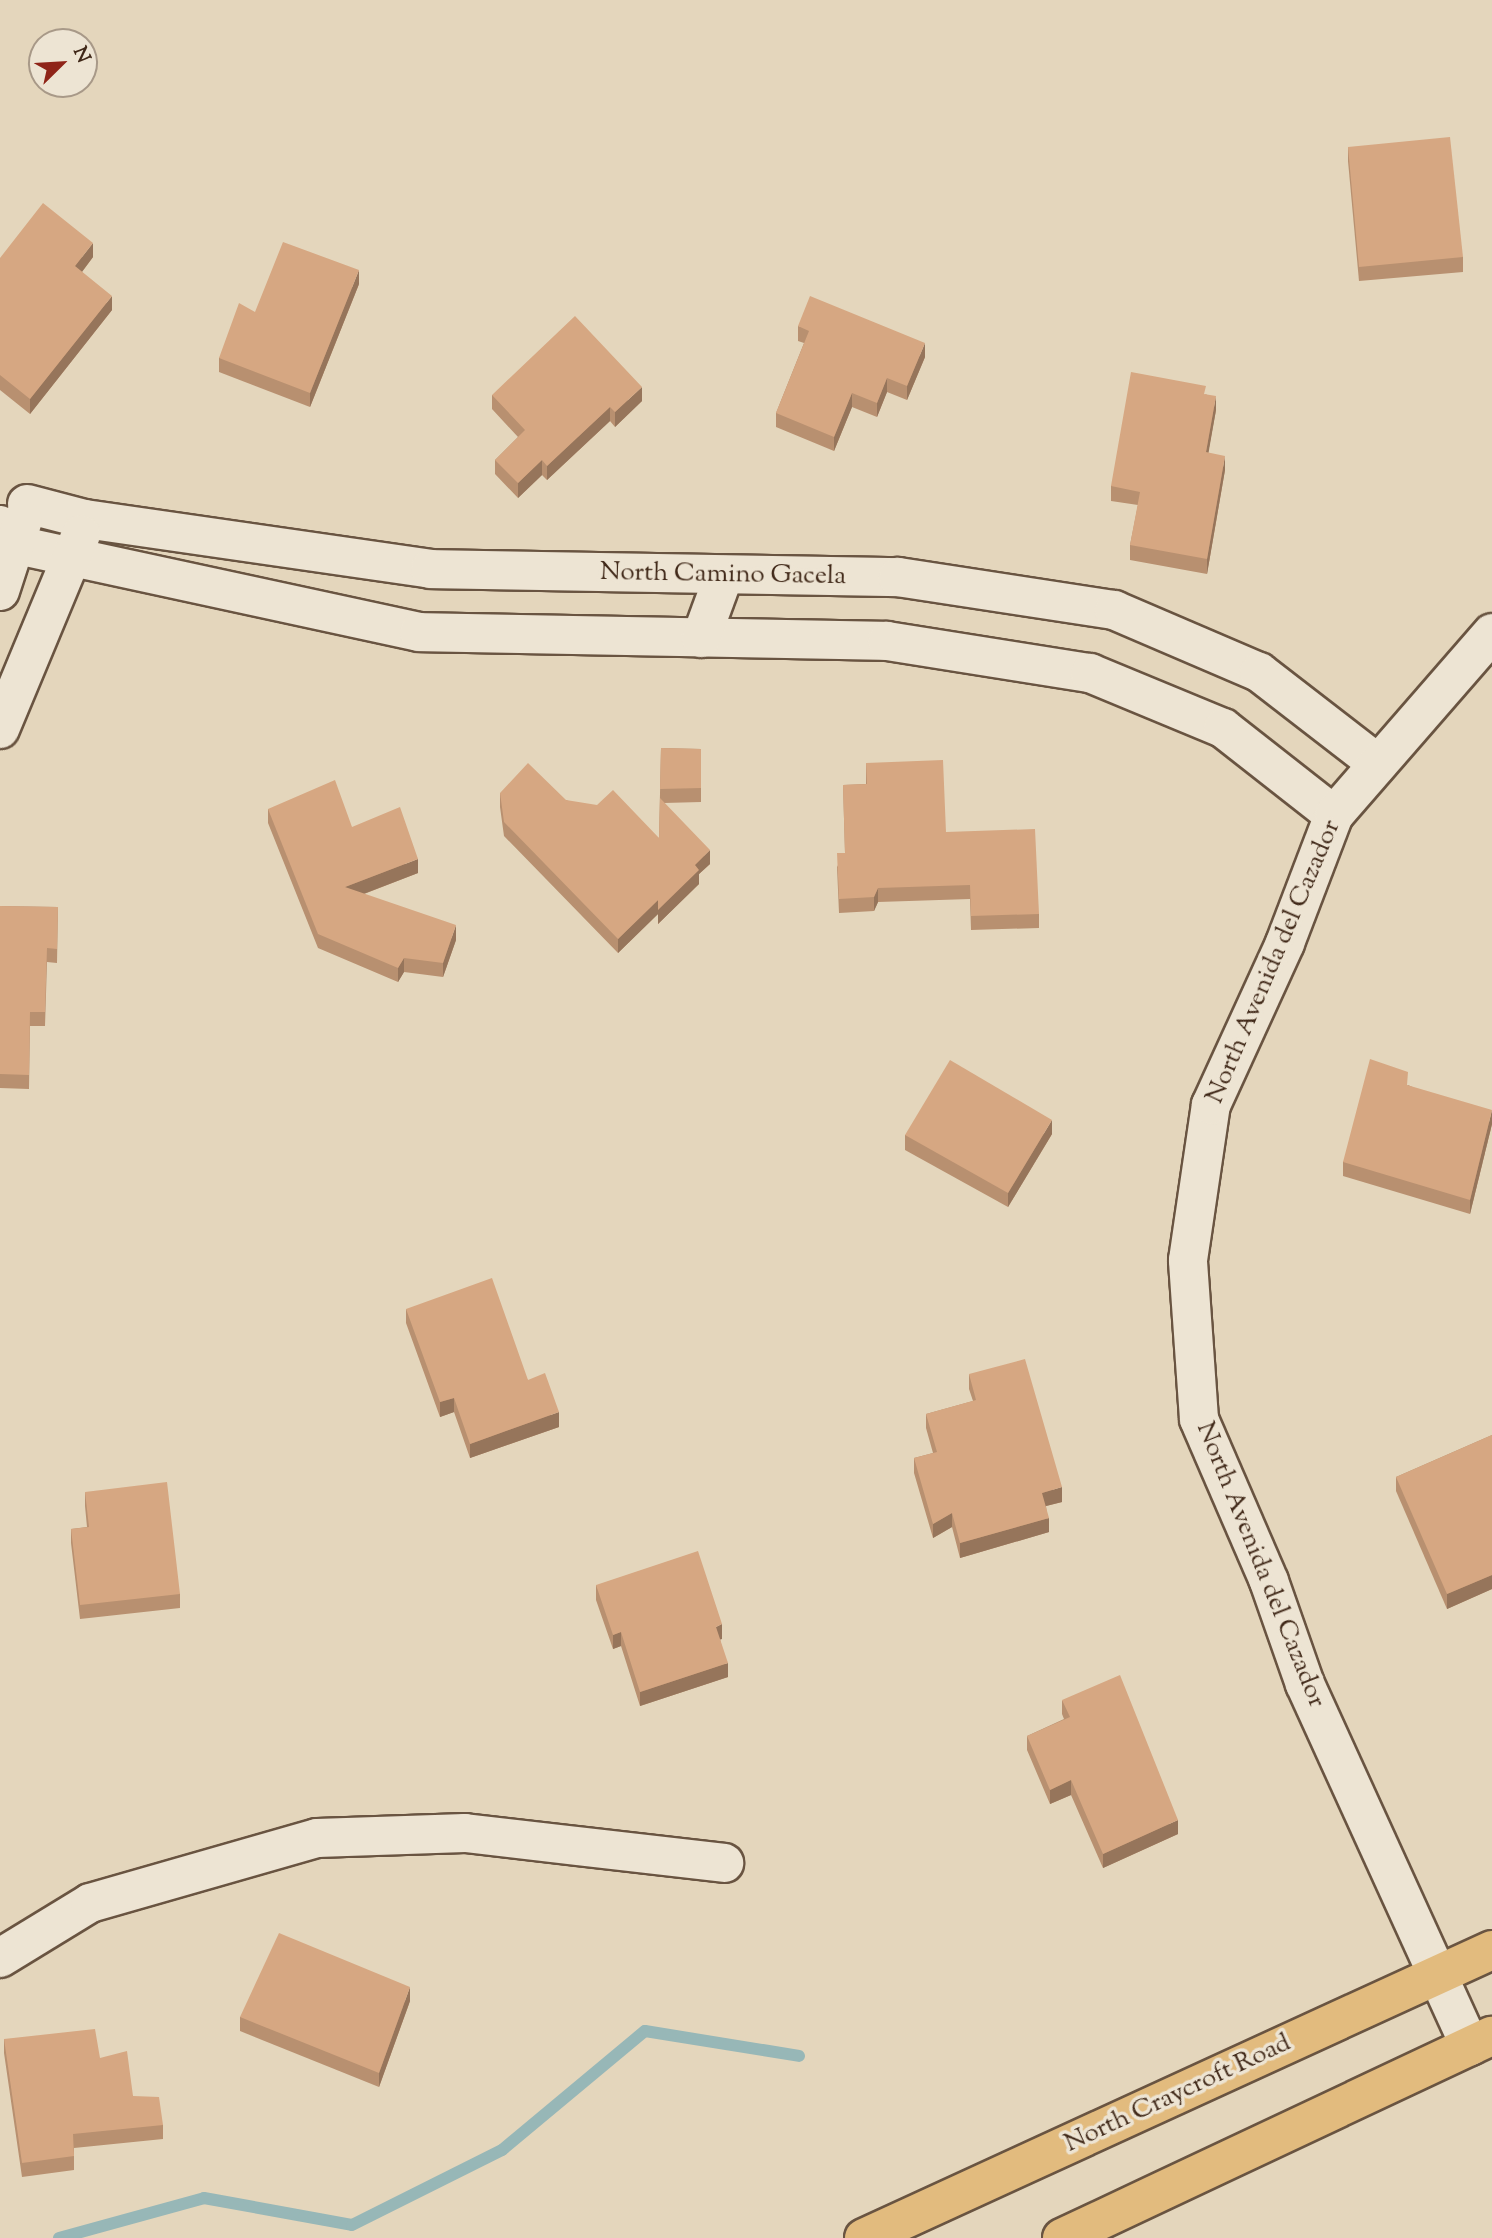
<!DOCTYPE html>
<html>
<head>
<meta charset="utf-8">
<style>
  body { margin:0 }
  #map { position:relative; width:1492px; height:2238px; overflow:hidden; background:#e4d6bc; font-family:"Sorts Mill Goudy",serif }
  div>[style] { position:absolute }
  .stream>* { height:12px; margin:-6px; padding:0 6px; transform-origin:6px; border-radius:6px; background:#97b7b7 }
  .roads { filter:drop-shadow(2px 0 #695441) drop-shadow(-2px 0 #695441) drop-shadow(0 2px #695441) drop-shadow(0 -2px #695441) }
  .minor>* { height:38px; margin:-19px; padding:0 19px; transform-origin:19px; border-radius:19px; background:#ede4d3 }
  .major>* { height:38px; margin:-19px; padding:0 19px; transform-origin:19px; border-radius:19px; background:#e2bb7e }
  .wall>* { inset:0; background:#b89070 }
  .shaded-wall>* { inset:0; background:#96755b }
  .building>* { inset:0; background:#d6a782 }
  span { translate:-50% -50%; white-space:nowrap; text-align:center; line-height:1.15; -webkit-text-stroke:7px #ede4d3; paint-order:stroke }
  .street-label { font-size:26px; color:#402818 }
  .north { position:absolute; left:28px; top:28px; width:70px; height:70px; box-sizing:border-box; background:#ede4d3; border:2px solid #a89988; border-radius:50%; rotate:66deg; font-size:19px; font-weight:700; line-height:28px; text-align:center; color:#402818 }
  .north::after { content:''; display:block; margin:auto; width:24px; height:32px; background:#8f2418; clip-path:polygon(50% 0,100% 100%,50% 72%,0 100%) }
</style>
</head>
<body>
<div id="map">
  <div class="stream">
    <i style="left:59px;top:2238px;width:150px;rotate:-15.4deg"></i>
    <i style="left:204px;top:2198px;width:150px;rotate:10.3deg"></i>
    <i style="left:352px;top:2225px;width:168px;rotate:-26.6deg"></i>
    <i style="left:502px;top:2150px;width:186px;rotate:-39.8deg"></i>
    <i style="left:645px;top:2031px;width:156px;rotate:9.2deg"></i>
  </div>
  <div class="roads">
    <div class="minor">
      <i style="left:27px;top:504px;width:60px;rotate:14.5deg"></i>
      <i style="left:85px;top:519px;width:349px;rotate:8.2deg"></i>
      <i style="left:430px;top:569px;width:468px;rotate:1deg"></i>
      <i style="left:898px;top:577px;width:219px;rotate:8.7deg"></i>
      <i style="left:1114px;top:610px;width:158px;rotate:23.2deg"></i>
      <i style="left:1259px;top:672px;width:150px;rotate:37.7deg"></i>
      <i style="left:0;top:525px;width:26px;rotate:50deg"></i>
      <i style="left:17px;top:545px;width:411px;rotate:12.2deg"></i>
      <i style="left:419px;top:632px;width:468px;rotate:1.1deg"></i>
      <i style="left:887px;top:641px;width:206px;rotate:9deg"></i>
      <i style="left:1090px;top:673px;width:144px;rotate:22.5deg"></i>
      <i style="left:1223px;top:728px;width:141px;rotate:38.1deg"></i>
      <i style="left:0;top:591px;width:75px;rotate:-72.1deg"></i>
      <i style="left:701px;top:638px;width:67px;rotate:-69.9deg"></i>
      <i style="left:0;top:729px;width:211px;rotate:-67.4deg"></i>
      <i style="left:0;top:1958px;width:105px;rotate:-31.4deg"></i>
      <i style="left:90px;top:1903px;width:236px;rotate:-16deg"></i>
      <i style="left:317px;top:1838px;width:148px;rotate:-1.9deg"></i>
      <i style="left:465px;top:1833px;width:261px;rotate:6.6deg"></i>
      <i style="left:1470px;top:2046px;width:398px;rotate:-114.5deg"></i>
      <i style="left:1305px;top:1684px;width:109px;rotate:-109.3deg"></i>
      <i style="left:1269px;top:1581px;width:176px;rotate:-113.4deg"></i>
      <i style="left:1199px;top:1419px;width:159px;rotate:-94deg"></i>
      <i style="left:1188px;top:1260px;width:157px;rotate:-81.6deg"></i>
      <i style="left:1211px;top:1105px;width:178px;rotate:-65.4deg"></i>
      <i style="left:1285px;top:943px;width:137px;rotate:-69.1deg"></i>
      <i style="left:1334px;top:815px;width:241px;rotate:-49deg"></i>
    </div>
    <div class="major">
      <i style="left:864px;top:2238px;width:691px;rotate:-24.64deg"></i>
      <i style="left:1062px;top:2238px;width:475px;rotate:-25.2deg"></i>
    </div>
  </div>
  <div class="wall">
    <i style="clip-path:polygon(1348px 147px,1463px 257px,1463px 272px,1359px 281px,1348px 161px)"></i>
    <i style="clip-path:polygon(93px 257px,82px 272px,112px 310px,30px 414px,0 390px,0 258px)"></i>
    <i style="clip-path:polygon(359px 284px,310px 407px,219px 372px,219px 358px)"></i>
    <i style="clip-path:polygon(798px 326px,925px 357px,907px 400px,887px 392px,877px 417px,852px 407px,834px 451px,776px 427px,776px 413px,804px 343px,798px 341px)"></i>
    <i style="clip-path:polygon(1206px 394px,1216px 410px,1208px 453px,1225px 470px,1207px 574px,1130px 560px,1130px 545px,1138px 505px,1111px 501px,1111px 486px)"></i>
    <i style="clip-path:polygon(492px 395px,642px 401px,615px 427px,610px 421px,547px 480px,542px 475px,518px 498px,495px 474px,495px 460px,518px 437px,492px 409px)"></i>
    <i style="clip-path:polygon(661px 748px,701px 749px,701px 802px,664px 803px,710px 864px,699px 874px,699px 884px,658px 924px,658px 914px,618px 953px,504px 836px,500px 807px,500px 793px,566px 800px,659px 838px)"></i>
    <i style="clip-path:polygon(866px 763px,1039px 914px,1039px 928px,971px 930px,970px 899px,878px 902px,874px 911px,839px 913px,837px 867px,845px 853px,843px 785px,866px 784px)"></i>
    <i style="clip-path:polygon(268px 809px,352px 827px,418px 873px,364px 894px,456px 940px,443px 977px,404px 972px,398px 982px,318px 948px,268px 823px)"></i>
    <i style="clip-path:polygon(0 906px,58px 907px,57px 963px,47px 962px,45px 1026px,30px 1026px,29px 1089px,0 1088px)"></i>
    <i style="clip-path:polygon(1408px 1085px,1492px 1124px,1470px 1214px,1343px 1176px,1343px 1162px)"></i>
    <i style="clip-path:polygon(1052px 1134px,1008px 1207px,905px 1150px,905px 1135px)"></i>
    <i style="clip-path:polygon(406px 1309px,528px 1380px,559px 1427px,470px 1458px,454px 1412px,440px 1417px,406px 1323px)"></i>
    <i style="clip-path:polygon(969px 1374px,1062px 1502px,1046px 1506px,1049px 1532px,960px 1558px,952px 1527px,933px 1538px,914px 1473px,914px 1458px,933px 1453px,926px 1428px,926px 1414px,973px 1401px,969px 1389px)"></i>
    <i style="clip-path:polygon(1492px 1435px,1492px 1589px,1447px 1609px,1396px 1491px,1396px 1477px)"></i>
    <i style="clip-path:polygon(85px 1492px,180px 1594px,180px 1608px,80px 1619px,71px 1543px,71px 1529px,87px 1527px,85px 1506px)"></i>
    <i style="clip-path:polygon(596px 1585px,722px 1639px,720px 1639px,728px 1677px,640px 1706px,621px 1646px,613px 1649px,596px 1600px)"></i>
    <i style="clip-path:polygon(1062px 1700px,1178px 1834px,1103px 1868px,1071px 1795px,1050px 1804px,1027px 1750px,1027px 1736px,1064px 1719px,1062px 1714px)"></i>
    <i style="clip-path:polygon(410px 2001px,379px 2087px,240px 2031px,240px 2017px)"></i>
    <i style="clip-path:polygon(4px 2039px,100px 2058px,133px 2096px,163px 2125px,163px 2139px,74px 2148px,74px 2170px,22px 2177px,4px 2053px)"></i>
  </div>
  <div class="shaded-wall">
    <i style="clip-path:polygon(93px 243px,93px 257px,75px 281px,75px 266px)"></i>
    <i style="clip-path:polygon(359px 270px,359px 284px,310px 407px,310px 393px)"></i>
    <i style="clip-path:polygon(112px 296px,112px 310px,30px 414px,30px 399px)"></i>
    <i style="clip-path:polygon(925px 343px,925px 357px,907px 400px,907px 386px)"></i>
    <i style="clip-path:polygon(887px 378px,887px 392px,877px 417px,877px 403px)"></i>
    <i style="clip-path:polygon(642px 387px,642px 401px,615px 427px,615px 412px)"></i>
    <i style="clip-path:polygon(852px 393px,852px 407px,834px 451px,834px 437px)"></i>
    <i style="clip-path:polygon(1216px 396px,1216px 410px,1206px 467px,1206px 452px)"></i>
    <i style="clip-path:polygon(610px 407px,610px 421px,547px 480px,547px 466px)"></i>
    <i style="clip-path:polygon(1225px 456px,1225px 470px,1207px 574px,1207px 559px)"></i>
    <i style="clip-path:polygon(542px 460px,542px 475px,518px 498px,518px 483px)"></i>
    <i style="clip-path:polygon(710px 850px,710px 864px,699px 874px,699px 884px,658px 924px,658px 914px,618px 953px,618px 939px)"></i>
    <i style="clip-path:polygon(418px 859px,418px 873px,345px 901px,345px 887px)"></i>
    <i style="clip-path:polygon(878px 888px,878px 902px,874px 911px,874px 897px)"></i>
    <i style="clip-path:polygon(456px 925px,456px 940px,443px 977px,443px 963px)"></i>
    <i style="clip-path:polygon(404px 958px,404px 972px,398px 982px,398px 968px)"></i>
    <i style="clip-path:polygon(1492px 1110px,1492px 1124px,1470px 1214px,1470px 1200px)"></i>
    <i style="clip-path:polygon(1052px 1120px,1052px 1134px,1008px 1207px,1008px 1193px)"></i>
    <i style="clip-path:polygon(454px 1398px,454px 1412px,440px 1417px,440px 1402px)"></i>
    <i style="clip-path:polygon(559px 1412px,559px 1427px,470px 1458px,470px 1444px)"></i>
    <i style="clip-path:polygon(1062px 1487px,1062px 1502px,1042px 1507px,1042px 1493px)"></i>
    <i style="clip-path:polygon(952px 1513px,952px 1527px,933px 1538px,933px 1524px)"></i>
    <i style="clip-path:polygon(1049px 1518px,1049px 1532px,960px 1558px,960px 1543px)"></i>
    <i style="clip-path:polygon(1492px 1575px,1492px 1589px,1447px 1609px,1447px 1594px)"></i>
    <i style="clip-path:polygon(722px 1624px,722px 1639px,716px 1641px,716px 1627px)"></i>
    <i style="clip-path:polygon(621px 1632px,621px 1646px,613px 1649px,613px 1635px)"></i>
    <i style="clip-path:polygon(728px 1663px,728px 1677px,640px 1706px,640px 1692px)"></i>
    <i style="clip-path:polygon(1071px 1780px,1071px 1795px,1050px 1804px,1050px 1790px)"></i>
    <i style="clip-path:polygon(1178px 1820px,1178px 1834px,1103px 1868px,1103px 1854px)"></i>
    <i style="clip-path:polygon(410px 1987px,410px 2001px,379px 2087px,379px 2073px)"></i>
  </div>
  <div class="building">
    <i style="clip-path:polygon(1450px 137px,1463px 257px,1359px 267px,1348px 147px)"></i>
    <i style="clip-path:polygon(43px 203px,93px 243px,75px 266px,112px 296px,30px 399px,0 375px,0 258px)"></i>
    <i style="clip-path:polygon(283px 242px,359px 270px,310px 393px,219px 358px,239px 303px,255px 312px)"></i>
    <i style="clip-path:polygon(810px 296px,925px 343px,907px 386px,887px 378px,877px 403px,852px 393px,834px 437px,776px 413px,809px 331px,798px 326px)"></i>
    <i style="clip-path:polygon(575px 316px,642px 387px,615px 412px,610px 407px,547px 466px,542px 460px,518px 483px,495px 460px,525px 430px,492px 395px)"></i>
    <i style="clip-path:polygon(1131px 372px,1206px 386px,1204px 394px,1216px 396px,1206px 452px,1225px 456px,1207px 559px,1130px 545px,1140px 492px,1111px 486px)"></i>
    <i style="clip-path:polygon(661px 748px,701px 749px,701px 788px,660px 789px)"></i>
    <i style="clip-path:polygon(943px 760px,946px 832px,1035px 829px,1039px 914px,971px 916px,970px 885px,878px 888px,874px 897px,839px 899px,837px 853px,845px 853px,843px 785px,867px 784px,866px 763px)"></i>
    <i style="clip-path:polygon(528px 763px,566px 800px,597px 805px,613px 790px,659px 838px,660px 798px,710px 850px,695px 865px,699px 870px,658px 910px,658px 900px,618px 939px,504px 822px,500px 793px)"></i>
    <i style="clip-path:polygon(335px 780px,352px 827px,400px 807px,418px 859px,345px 887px,456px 925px,443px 963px,404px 958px,398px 968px,318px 934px,268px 809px)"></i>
    <i style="clip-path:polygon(0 906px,58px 907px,57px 949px,47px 948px,45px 1012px,30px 1012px,29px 1075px,0 1074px)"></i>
    <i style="clip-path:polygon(1370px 1059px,1408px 1072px,1407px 1085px,1492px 1110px,1470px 1200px,1343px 1162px)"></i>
    <i style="clip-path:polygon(950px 1060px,1052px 1120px,1008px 1193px,905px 1135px)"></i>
    <i style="clip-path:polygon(492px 1278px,528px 1380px,545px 1373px,559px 1412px,470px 1444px,454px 1398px,440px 1402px,406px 1309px)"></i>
    <i style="clip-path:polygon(1025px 1359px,1062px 1487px,1042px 1493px,1049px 1518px,960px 1543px,952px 1513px,933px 1524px,914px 1458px,937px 1452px,926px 1414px,976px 1400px,969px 1374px)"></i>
    <i style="clip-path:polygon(1492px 1435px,1492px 1575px,1447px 1594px,1396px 1477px)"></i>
    <i style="clip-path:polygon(167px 1482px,180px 1594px,80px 1605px,71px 1529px,89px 1527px,85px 1492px)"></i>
    <i style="clip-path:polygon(698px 1551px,722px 1624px,716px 1627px,728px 1663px,640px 1692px,621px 1632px,613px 1635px,596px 1585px)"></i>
    <i style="clip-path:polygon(1120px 1675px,1178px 1820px,1103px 1854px,1071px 1780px,1050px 1790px,1027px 1736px,1070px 1717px,1062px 1700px)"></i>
    <i style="clip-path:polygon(279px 1933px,410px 1987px,379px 2073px,240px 2017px)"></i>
    <i style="clip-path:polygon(95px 2029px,100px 2058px,127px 2051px,133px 2096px,159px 2097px,163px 2125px,73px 2134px,74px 2156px,22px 2163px,4px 2039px)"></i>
  </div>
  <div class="street-label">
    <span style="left:723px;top:575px;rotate:1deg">North Camino Gacela</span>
    <span style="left:1274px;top:962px;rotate:-67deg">North Avenida del Cazador</span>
    <span style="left:1260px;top:1565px;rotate:68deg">North Avenida del Cazador</span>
    <span style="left:1178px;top:2094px;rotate:-25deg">North Craycroft Road</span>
  </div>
  <div class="north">N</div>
</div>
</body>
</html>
